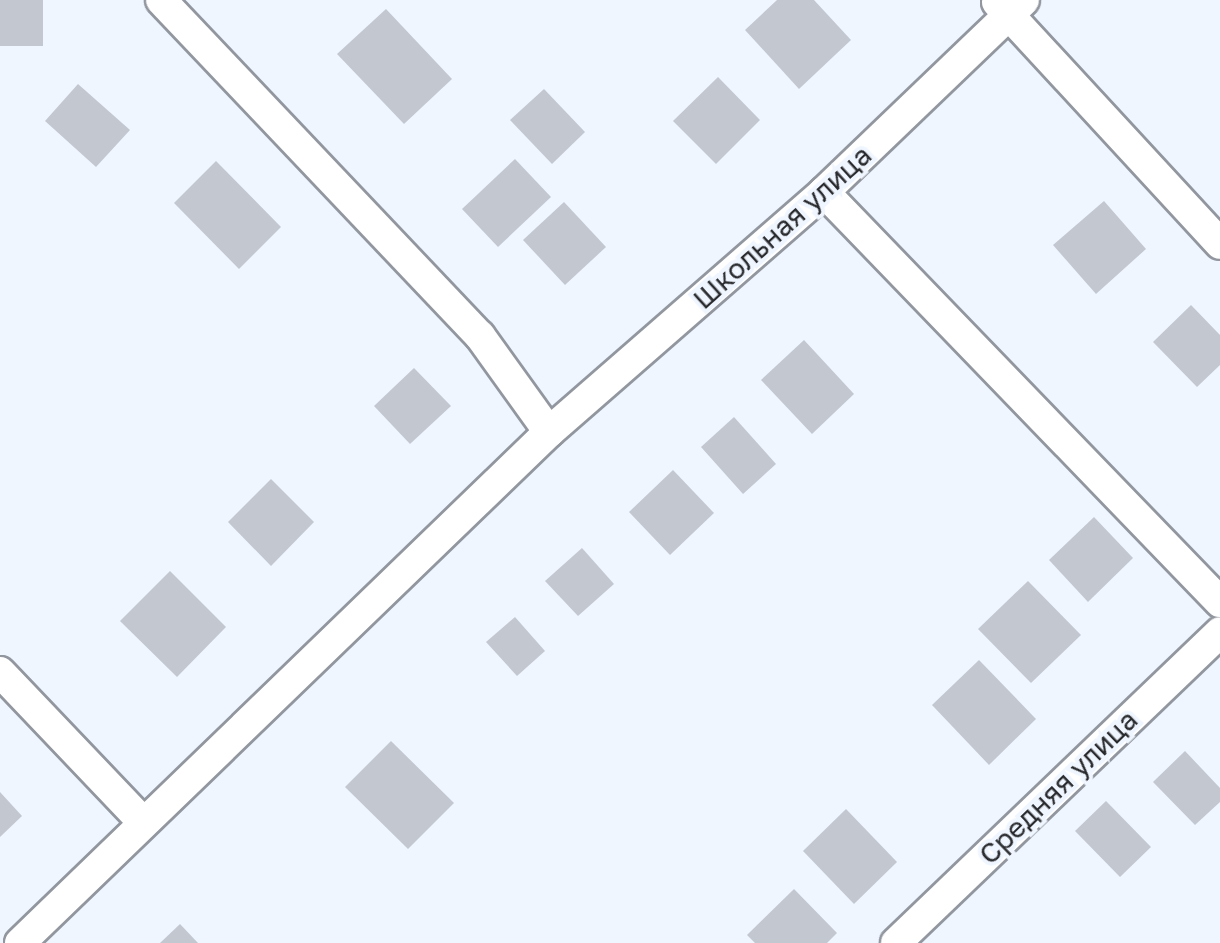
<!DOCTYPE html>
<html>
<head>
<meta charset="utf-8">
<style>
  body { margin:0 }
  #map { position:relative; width:1220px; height:943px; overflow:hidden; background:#f0f6ff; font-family:"Golos Text",sans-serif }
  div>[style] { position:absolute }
  .building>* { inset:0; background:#c2c7d0 }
  .roads { filter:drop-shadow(2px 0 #92979f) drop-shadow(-2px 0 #92979f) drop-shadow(0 2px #92979f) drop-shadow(0 -2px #92979f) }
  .street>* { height:30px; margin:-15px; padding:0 15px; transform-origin:15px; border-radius:15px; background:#fff }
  span { translate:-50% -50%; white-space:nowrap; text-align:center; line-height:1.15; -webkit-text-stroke:8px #f0f6ff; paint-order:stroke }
  .street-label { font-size:28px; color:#282a2d }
</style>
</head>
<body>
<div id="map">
  <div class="building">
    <i style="clip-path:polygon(0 0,43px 0,43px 46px,0 46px)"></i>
    <i style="clip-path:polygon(777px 0,814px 0,851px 40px,799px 89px,745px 30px)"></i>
    <i style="clip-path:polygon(386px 9px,452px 79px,404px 124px,337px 54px)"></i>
    <i style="clip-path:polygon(718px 77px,760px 120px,716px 164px,673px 121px)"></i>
    <i style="clip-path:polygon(78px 84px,130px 130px,96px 167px,45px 121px)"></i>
    <i style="clip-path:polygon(544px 89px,585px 132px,552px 164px,510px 120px)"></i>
    <i style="clip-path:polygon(515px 159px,551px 197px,498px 247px,462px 209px)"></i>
    <i style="clip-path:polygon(216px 161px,281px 227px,239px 269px,174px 203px)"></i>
    <i style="clip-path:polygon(1104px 201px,1146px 249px,1096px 294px,1053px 245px)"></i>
    <i style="clip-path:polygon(564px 202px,606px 247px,565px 285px,523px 240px)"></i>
    <i style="clip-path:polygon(1191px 305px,1220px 335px,1220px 365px,1197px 387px,1153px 342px)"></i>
    <i style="clip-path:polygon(804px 340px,854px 394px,812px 434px,761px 380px)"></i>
    <i style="clip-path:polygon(414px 368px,451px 406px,410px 444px,374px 406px)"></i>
    <i style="clip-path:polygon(734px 417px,776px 464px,743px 494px,701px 447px)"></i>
    <i style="clip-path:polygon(673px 470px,714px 513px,670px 555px,629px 512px)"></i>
    <i style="clip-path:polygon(271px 479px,314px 522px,271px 566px,228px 522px)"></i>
    <i style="clip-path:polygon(1094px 517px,1133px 558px,1088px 602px,1049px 560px)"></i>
    <i style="clip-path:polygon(582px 548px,614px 584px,578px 616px,545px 581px)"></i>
    <i style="clip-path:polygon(170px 571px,226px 627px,177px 677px,120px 621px)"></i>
    <i style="clip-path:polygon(1028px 581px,1081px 635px,1031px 683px,978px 629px)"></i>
    <i style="clip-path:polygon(515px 617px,545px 651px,517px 676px,486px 642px)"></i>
    <i style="clip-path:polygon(979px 660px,1036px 719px,989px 765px,932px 705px)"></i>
    <i style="clip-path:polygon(391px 741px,454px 803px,408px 849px,345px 787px)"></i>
    <i style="clip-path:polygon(1185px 751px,1220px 788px,1220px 802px,1195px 825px,1153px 782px)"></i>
    <i style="clip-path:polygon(0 792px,22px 816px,0 837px)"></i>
    <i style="clip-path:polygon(1106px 801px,1151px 847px,1120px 877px,1075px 831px)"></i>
    <i style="clip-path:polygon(846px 809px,897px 862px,854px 904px,803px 851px)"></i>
    <i style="clip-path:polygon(794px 889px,837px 933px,827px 943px,755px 943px,747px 935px)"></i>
    <i style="clip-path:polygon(180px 924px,198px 943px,160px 943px)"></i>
  </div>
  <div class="roads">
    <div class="street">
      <i style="left:161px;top:0;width:463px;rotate:46.5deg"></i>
      <i style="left:480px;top:336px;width:118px;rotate:54.3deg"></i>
      <i style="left:997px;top:2px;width:329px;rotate:47.3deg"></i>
      <i style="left:824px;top:192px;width:570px;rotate:46deg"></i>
      <i style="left:0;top:672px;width:206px;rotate:46.4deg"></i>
      <i style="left:20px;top:943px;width:736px;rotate:-44.01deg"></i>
      <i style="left:549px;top:432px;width:365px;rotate:-41.1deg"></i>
      <i style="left:824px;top:192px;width:277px;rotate:-43.8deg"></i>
      <i style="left:896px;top:943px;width:449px;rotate:-43.8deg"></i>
    </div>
  </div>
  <div class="street-label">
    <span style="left:782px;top:227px;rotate:-42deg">Школьная улица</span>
    <span style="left:1058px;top:787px;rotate:-44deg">Средняя улица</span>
  </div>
</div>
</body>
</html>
